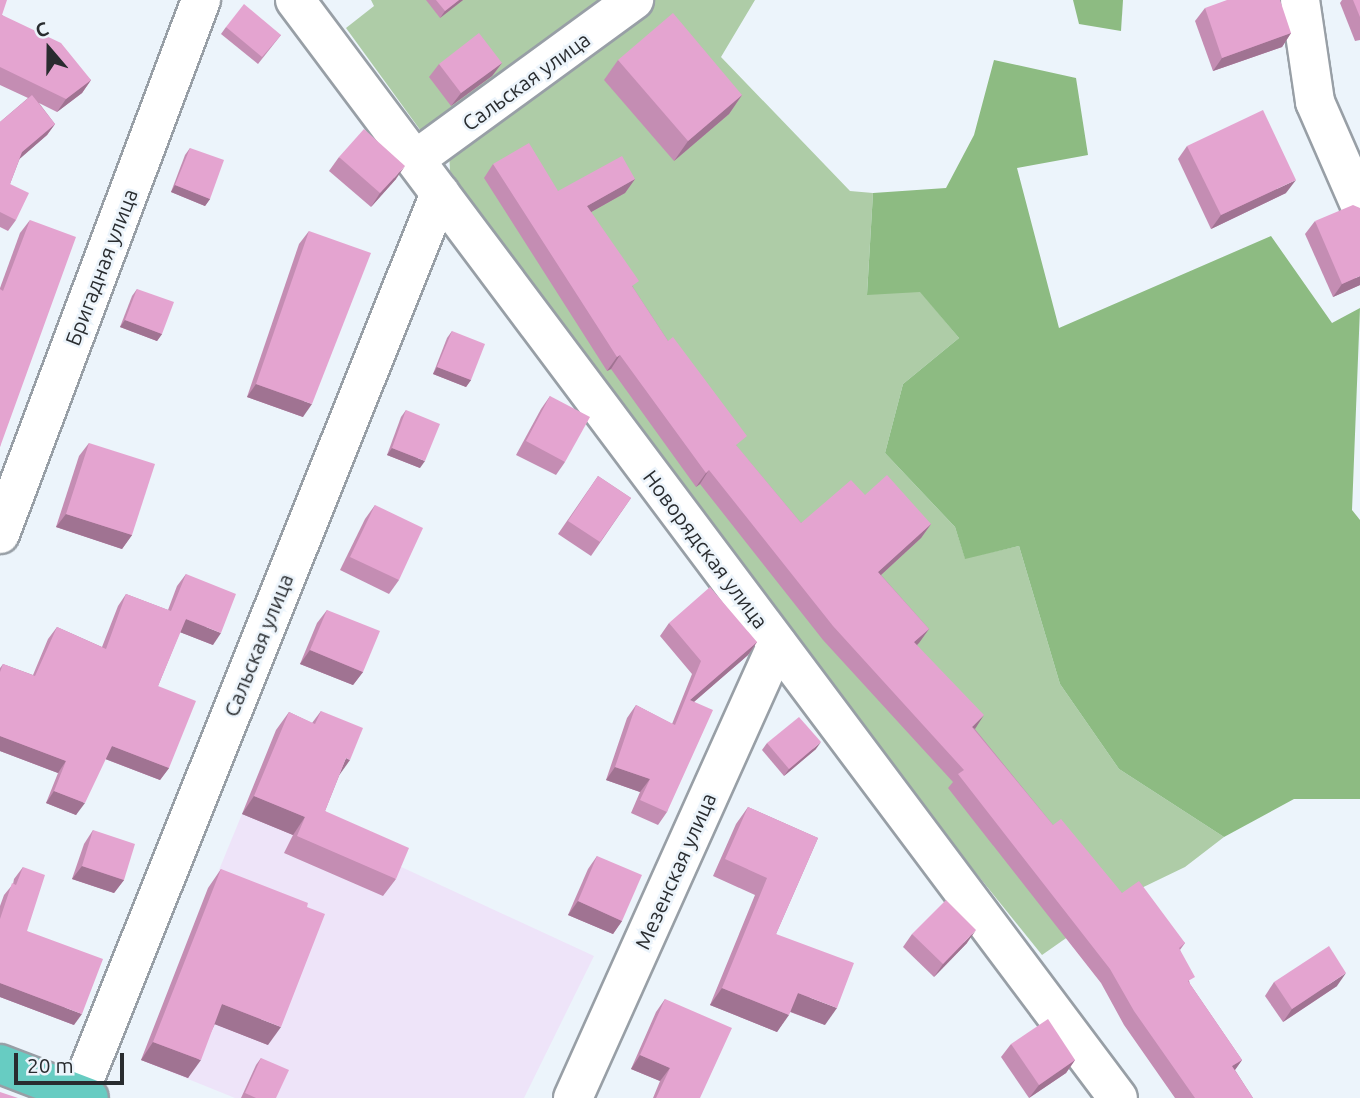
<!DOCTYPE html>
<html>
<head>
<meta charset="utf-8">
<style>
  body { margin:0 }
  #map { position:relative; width:1360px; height:1098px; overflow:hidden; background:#ecf4fb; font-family:Ubuntu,sans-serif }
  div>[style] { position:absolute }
  .industrial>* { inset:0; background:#eee4f9 }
  .green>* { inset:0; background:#aecca7 }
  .forest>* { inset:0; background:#8dbb82 }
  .roads { filter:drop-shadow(2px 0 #989fa6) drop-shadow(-2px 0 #989fa6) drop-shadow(0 2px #989fa6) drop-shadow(0 -2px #989fa6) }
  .minor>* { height:38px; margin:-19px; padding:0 19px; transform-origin:19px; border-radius:19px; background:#fff }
  .major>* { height:38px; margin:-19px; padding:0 19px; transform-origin:19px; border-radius:19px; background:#67ccc2 }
  .wall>* { inset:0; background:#c48db3 }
  .shaded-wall>* { inset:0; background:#a07392 }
  .building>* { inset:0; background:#e4a4d0 }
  span { translate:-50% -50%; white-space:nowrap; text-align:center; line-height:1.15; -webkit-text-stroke:5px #ecf4fb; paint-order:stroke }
  .street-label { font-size:21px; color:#292c2f }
  .north { position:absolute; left:14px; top:14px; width:70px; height:70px; -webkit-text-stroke:5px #ecf4fb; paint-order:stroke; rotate:340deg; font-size:19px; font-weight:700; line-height:28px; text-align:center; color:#292c2f }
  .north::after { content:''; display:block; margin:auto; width:24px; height:32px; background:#292c2f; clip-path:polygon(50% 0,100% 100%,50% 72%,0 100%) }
  .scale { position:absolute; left:14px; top:1053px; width:110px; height:32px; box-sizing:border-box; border:4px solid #292c2f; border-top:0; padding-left:9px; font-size:21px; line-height:24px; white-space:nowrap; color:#292c2f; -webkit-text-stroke:5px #ecf4fb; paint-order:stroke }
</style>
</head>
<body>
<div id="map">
  <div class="industrial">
    <i style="clip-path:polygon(242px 814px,292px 834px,397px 865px,594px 956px,524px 1098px,235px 1098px,141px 1060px)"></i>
  </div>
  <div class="green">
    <i style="clip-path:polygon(371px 0,609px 0,426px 138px,346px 28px,374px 6px)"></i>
    <i style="clip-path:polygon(648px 0,755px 0,721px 57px,850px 191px,873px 193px,867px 294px,920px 291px,959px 338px,903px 384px,885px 453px,955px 527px,965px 558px,1019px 546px,1060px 684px,1119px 769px,1224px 837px,1185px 867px,1129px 894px,1042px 955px,758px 602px,450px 171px,449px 151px)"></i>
  </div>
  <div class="forest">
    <i style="clip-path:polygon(1073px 0,1123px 0,1121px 31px,1079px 24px)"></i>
    <i style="clip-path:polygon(994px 60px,1076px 78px,1088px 155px,1017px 168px,1059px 328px,1271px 236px,1332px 323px,1360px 308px,1352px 510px,1360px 520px,1360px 799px,1294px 799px,1224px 837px,1119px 769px,1060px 684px,1019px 546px,965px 559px,955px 527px,885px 453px,903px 384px,959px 338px,920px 292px,867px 295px,873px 193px,946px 188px,974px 135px)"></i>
  </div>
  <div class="roads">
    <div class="minor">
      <i style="left:295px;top:0;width:1372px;rotate:53.15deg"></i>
      <i style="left:1300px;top:0;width:103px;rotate:81.6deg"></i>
      <i style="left:1315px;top:102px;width:112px;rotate:66.4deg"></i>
      <i style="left:416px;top:159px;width:270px;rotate:-36.1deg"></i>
      <i style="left:0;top:534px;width:571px;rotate:-69.37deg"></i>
      <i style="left:77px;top:1098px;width:975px;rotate:-68.14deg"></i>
      <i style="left:573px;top:1098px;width:498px;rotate:-65.8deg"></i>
    </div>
    <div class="major">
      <i style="left:0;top:1064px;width:95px;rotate:20.9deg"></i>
    </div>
  </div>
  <div class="wall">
    <i style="clip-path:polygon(0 0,2px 15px,91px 80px,82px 93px,57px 112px,39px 103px,55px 124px,47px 135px,20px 158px,10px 184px,16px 220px,8px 231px,0 227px,0 122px,28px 98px,0 85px)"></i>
    <i style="clip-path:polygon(426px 0,463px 0,440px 18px)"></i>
    <i style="clip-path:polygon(1342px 0,1360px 0,1360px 40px,1355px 41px,1340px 3px)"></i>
    <i style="clip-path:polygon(1205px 8px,1291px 33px,1282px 47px,1213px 71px,1195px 21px)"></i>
    <i style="clip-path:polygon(226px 27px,281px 35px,258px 64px,221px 34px)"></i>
    <i style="clip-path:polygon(618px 60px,742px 95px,729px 114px,674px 161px,604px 80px)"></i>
    <i style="clip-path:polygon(502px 63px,492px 76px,451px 106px,429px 77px,439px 64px)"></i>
    <i style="clip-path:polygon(1187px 146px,1286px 193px,1211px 229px,1178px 159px)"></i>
    <i style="clip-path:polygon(190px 148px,210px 199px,205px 206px,171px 192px,185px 155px)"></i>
    <i style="clip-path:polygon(339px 157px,396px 179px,371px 207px,329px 171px)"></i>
    <i style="clip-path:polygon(493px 164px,558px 191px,635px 179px,625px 193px,591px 212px,634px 289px,738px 448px,801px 523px,865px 495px,931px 524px,921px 538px,881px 575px,929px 629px,917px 645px,975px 729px,1053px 825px,1122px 893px,1185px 943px,1180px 950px,1190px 984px,1242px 1060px,1235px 1070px,1253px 1098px,1175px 1098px,1124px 1025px,1101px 983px,948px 788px,953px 782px,823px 640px,700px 484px,696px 487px,611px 369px,607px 371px,484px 178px)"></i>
    <i style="clip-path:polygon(30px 220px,0 447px,0 288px,20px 233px)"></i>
    <i style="clip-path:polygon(1315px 221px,1360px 285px,1333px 297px,1305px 234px)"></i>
    <i style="clip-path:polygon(309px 231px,303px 417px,247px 397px,299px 244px)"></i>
    <i style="clip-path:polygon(137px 289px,162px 334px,157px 341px,120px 327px,132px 296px)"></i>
    <i style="clip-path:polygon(452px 331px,471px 380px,466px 387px,433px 374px,447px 338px)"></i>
    <i style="clip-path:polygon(550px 396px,565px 462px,556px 475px,516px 455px,541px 409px)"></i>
    <i style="clip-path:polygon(406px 410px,420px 468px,387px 455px,401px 417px)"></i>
    <i style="clip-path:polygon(89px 443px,132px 535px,122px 549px,56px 527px,79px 456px)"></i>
    <i style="clip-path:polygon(598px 476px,631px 498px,591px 556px,558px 534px)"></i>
    <i style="clip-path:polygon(375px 505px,399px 580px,389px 594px,340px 570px,365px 519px)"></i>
    <i style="clip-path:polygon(186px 574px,213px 645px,180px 632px,158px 686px,169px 768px,160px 780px,105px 759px,76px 815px,46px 803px,58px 773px,0 751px,0 668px,3px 664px,33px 675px,48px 639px,57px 627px,102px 647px,118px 606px,126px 594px,168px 610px,177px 586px)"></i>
    <i style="clip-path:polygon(327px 610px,363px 672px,353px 685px,300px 664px,317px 623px)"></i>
    <i style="clip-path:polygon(669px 623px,757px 642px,748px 655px,694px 702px,667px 812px,658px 825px,631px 813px,640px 792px,606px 780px,627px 718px,636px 705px,672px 724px,692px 674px,660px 636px)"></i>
    <i style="clip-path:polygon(321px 711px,339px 776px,325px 811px,396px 879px,383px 896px,284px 853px,293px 835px,242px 814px,276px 730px,289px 712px,312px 723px)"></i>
    <i style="clip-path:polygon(767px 743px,816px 749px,784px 776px,762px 750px)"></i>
    <i style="clip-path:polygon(748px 807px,818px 838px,776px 934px,825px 1025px,790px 1012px,777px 1032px,710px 1005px,755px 895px,713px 876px,736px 824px)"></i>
    <i style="clip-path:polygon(93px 830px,124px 880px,114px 893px,72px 879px,84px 844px)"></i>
    <i style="clip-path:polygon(597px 856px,622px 921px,613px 934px,568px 915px,588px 869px)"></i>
    <i style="clip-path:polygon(23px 867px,27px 931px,74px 1025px,0 997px,0 906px,4px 895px,13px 884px,14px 879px)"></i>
    <i style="clip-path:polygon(221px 869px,268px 1045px,215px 1024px,188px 1078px,141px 1060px,208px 888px)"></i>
    <i style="clip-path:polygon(912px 934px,967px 943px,934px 977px,903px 947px)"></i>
    <i style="clip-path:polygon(1274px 982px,1337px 986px,1283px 1022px,1265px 996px)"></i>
    <i style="clip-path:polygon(665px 999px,700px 1098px,653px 1098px,660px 1081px,631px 1069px,656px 1012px)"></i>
    <i style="clip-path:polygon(1011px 1044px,1075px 1060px,1066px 1073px,1029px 1098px,1001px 1057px)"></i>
    <i style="clip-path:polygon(261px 1058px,276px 1098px,241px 1098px,256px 1065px)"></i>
  </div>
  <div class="shaded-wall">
    <i style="clip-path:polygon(459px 0,463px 0,440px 18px,445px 11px)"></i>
    <i style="clip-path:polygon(1291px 33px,1282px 47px,1213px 71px,1222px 58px)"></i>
    <i style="clip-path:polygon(502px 63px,492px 76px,451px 106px,461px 93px)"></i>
    <i style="clip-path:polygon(91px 80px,82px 93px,57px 112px,66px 99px)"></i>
    <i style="clip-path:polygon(742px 95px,729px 114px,674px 161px,688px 141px)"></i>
    <i style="clip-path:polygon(55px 124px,47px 135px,15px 163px,22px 152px)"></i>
    <i style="clip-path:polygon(405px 166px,396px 179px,371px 207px,380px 193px)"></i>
    <i style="clip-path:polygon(635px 179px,625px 193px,577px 220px,587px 206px)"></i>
    <i style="clip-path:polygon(1296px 180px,1286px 193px,1211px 229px,1221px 215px)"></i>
    <i style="clip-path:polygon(175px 185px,210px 199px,205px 206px,171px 192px)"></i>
    <i style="clip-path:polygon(1360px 276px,1360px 285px,1333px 297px,1342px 284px)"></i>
    <i style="clip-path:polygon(125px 320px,162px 334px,157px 341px,120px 327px)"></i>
    <i style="clip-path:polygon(620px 355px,611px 369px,607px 371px,617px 357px)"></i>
    <i style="clip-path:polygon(437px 367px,471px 380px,466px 387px,433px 374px)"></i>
    <i style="clip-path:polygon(256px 384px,312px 404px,303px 417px,247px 397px)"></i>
    <i style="clip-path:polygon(392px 448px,425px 461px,420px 468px,387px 455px)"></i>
    <i style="clip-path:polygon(709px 470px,700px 484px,696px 487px,706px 473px)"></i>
    <i style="clip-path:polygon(66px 514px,132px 535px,122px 549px,56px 527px)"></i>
    <i style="clip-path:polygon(931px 524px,921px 538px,869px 586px,878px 572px)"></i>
    <i style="clip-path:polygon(186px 619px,221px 633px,213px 645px,177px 631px)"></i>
    <i style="clip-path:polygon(929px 629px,919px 643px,905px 656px,914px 642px)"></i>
    <i style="clip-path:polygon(757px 642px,748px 655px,681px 713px,690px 700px)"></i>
    <i style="clip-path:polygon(310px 650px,363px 672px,353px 685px,300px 664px)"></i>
    <i style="clip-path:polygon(984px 715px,975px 729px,972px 727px)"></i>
    <i style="clip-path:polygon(0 736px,66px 761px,58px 773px,0 751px)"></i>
    <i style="clip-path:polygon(821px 742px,816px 749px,784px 776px,789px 769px)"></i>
    <i style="clip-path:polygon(112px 746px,169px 768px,160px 780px,103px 758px)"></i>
    <i style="clip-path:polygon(346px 758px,350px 760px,338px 777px)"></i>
    <i style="clip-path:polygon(615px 767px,650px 779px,640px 792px,606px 780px)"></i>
    <i style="clip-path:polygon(54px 791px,85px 803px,76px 815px,46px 803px)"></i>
    <i style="clip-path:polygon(254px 796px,305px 817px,293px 835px,242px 814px)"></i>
    <i style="clip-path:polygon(82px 866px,124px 880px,114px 893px,72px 879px)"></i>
    <i style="clip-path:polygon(578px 901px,622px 921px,613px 934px,568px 915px)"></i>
    <i style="clip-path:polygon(976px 930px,967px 943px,934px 977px,943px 964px)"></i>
    <i style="clip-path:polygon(1346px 973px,1337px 986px,1283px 1022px,1292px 1009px)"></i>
    <i style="clip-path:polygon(0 983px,82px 1014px,74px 1025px,0 997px)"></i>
    <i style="clip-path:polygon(722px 988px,789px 1015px,777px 1032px,710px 1005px)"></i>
    <i style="clip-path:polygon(798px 993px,837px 1008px,825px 1025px,786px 1010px)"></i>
    <i style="clip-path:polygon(222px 1004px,281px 1027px,268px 1045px,209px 1022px)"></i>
    <i style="clip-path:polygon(153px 1042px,201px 1060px,188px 1078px,141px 1060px)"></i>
    <i style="clip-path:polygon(640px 1055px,670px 1068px,660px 1081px,631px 1069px)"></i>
    <i style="clip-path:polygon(1075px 1060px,1066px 1073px,1029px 1098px,1039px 1085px)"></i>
    <i style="clip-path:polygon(1242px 1060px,1232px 1074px,1232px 1066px)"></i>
  </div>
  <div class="building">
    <i style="clip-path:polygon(0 0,7px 0,2px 15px,61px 43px,91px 80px,66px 99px,0 67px)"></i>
    <i style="clip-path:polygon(436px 0,459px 0,445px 11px)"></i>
    <i style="clip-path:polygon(1227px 0,1280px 0,1291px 33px,1222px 58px,1205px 8px)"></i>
    <i style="clip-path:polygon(1353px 0,1360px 0,1360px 17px)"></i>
    <i style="clip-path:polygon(244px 4px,281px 35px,262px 57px,226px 27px)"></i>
    <i style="clip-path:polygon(673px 13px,742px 95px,688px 141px,618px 60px)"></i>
    <i style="clip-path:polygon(479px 33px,502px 63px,461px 93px,439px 64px)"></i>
    <i style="clip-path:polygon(32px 95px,55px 124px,22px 152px,10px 184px,29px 193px,16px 220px,0 212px,0 122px)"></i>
    <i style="clip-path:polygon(1263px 110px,1296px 180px,1221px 215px,1187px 146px)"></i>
    <i style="clip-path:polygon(364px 129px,405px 166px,380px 193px,339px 157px)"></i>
    <i style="clip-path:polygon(529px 143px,558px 191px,622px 156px,635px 179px,587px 206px,639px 281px,632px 286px,668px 341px,673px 337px,747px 436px,736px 445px,801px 523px,851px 480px,865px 495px,887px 475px,931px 524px,878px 572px,929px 629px,914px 642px,984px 715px,972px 727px,1053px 825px,1061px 819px,1122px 893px,1139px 881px,1185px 943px,1179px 948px,1195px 977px,1188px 981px,1242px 1060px,1232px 1066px,1253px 1098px,1195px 1098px,1134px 1011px,1110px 969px,958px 774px,964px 770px,833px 626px,709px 470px,706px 473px,620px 355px,617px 357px,493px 164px)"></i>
    <i style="clip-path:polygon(190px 148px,224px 160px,210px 199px,175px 185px)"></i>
    <i style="clip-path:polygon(1353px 205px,1360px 208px,1360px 276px,1342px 284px,1315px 221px)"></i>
    <i style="clip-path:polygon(30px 220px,76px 237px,0 447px,0 289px,3px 291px)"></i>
    <i style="clip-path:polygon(309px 231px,371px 253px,312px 404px,256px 384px)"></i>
    <i style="clip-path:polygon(137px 289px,174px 302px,162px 334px,125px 320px)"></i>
    <i style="clip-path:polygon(452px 331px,485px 344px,471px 380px,437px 367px)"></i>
    <i style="clip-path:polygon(550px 396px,590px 417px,565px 462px,526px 441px)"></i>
    <i style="clip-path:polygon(406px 410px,440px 424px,425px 461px,392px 448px)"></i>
    <i style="clip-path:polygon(89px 443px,155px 464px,132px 535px,66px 514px)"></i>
    <i style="clip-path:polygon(598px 476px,631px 498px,600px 542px,568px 521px)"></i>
    <i style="clip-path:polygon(375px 505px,423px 528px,399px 580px,350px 557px)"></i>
    <i style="clip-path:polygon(186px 574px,236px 594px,221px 633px,186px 619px,158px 686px,196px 701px,169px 768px,112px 746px,85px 803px,54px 791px,66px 761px,0 736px,0 672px,3px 664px,35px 676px,57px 627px,106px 649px,126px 594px,171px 611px)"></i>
    <i style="clip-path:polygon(710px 587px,757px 642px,690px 700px,713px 710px,667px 812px,640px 800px,650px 779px,615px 767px,636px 705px,675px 725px,701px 661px,669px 623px)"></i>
    <i style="clip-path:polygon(327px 610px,380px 631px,363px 672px,310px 650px)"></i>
    <i style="clip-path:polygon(321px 711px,363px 728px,350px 760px,346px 758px,325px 811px,409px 848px,396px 879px,297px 836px,305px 817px,254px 796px,289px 712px,315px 724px)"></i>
    <i style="clip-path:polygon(799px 717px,821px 742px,789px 769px,767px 743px)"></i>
    <i style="clip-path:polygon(748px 807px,818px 838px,776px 934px,854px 963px,837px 1008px,798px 993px,789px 1015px,722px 988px,767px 878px,725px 859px)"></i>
    <i style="clip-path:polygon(93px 830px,135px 844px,124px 880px,82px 866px)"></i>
    <i style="clip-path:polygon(597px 856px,642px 875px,622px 921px,578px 901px)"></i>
    <i style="clip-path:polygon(23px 867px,45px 875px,27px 931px,103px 959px,82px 1014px,0 983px,0 919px,12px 883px,16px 885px)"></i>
    <i style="clip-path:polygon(221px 869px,308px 903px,307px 907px,325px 914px,281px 1027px,222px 1004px,201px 1060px,153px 1042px)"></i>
    <i style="clip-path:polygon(946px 900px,976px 930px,943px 964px,912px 934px)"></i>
    <i style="clip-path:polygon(1329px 946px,1346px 973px,1292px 1009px,1274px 982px)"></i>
    <i style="clip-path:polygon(665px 999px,732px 1028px,700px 1098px,656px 1098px,670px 1068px,640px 1055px)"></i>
    <i style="clip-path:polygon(1048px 1019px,1075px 1060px,1039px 1085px,1011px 1044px)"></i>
    <i style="clip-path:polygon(261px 1058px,289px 1070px,276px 1098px,256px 1098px,245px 1093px)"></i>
    <i style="clip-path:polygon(0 1092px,18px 1098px,0 1098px)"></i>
  </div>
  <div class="street-label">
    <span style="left:526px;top:81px;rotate:-36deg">Сальская улица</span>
    <span style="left:101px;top:267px;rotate:-69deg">Бригадная улица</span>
    <span style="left:706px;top:549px;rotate:53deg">Новорядская улица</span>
    <span style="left:258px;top:645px;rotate:-68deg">Сальская улица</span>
    <span style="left:675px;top:871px;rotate:-66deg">Мезенская улица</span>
  </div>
  <div class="north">С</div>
  <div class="scale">20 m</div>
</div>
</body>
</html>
